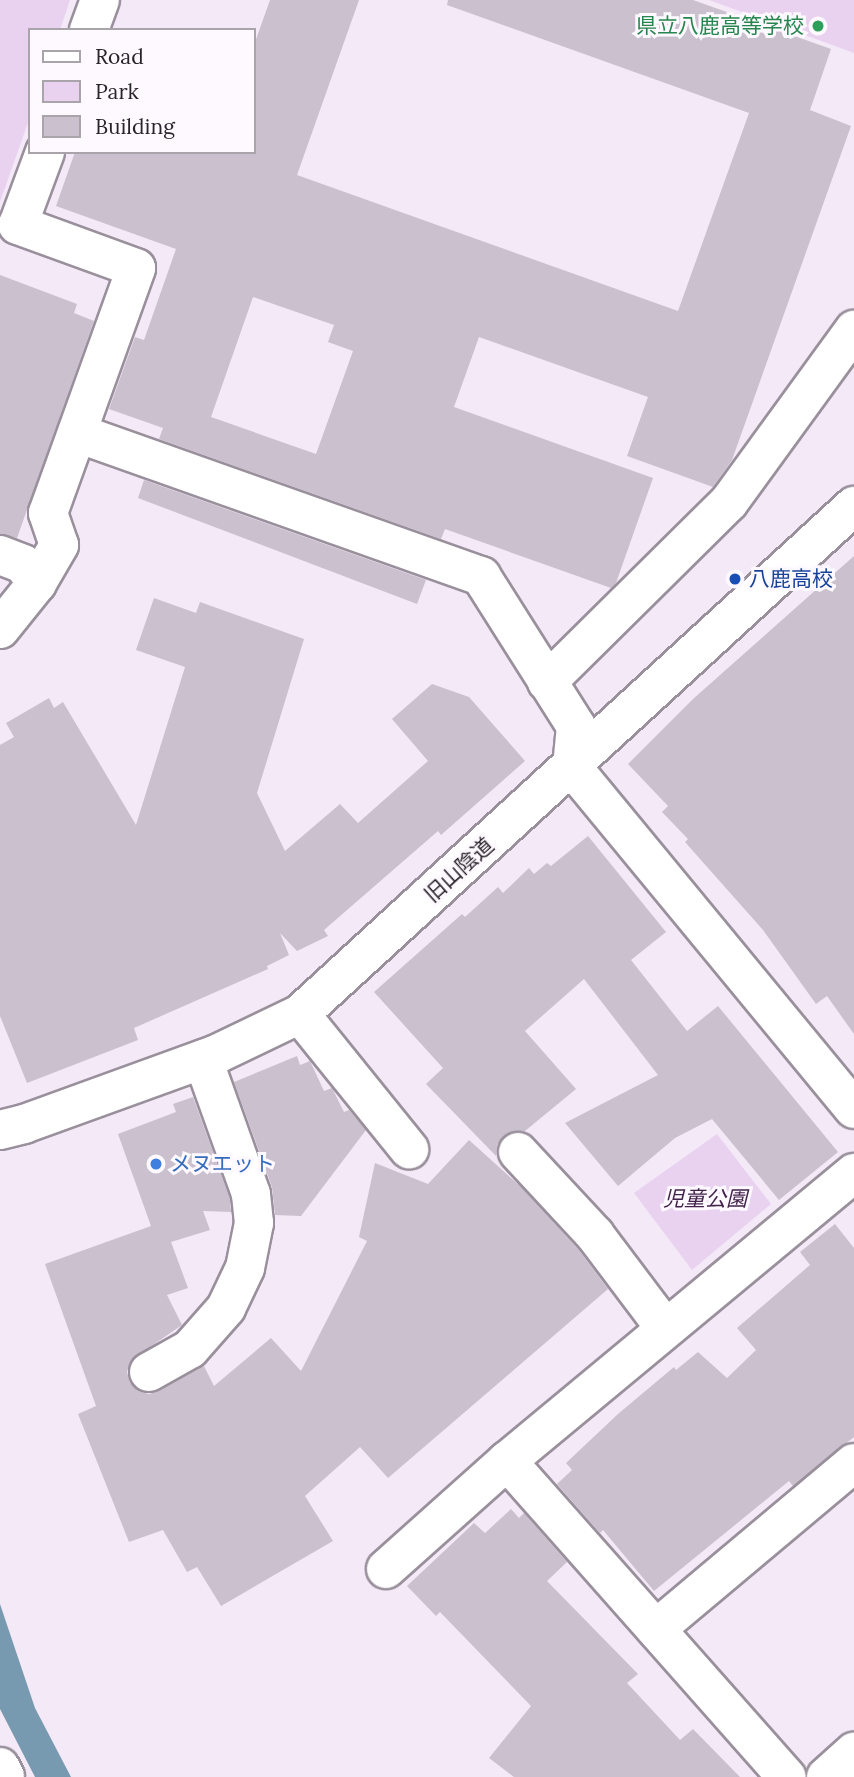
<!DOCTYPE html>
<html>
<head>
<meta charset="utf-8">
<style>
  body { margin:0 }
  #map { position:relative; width:854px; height:1777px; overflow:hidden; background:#f4e9f7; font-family:Lora,"Noto Sans JP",serif }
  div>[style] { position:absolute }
  .green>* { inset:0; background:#e9d2f0 }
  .water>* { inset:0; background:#789ab1 }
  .building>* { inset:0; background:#cac0ce }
  .roads { filter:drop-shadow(2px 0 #99909c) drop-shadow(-2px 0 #99909c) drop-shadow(0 2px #99909c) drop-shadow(0 -2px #99909c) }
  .minor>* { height:38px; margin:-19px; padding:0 19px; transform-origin:19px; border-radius:19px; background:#fff }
  .dots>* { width:19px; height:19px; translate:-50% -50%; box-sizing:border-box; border:4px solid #fdf9ff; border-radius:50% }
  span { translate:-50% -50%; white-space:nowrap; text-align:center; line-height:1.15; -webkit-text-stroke:6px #fdf9ff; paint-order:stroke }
  .leisure-label { font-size:21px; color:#27864d }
  .right { translate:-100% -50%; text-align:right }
  .transit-label { font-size:21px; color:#164399 }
  .left { translate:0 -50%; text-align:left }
  .street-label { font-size:21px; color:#282429 }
  .shop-label { font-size:21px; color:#366cbe }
  .park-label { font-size:21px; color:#42224b; font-style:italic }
  .legend { position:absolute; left:28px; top:28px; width:228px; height:126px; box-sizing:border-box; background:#fdf9ff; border:2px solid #a8a4a9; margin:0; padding:9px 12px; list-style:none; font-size:21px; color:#282429 }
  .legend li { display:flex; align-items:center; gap:14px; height:35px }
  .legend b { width:35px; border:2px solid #a8a4a9 }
</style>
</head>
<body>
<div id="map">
  <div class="green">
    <i style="clip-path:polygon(0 0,70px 0,60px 30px,30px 30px,30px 117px,0 202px)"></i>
    <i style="clip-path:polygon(709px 0,854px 0,854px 53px)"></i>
    <i style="clip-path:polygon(717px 1134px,771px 1204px,692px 1270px,634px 1193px)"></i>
  </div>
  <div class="water">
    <i style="clip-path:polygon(0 1604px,35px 1708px,71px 1777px,35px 1777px,0 1709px)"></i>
  </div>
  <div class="building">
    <i style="clip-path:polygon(evenodd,270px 0,359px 0,297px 175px,678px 311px,749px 113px,447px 5px,448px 0,693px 0,831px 49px,810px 110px,851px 126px,732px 460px,713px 487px,627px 456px,648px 397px,479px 337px,454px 407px,653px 478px,616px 583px,611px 588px,445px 529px,441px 539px,159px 439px,163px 428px,109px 409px,135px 337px,144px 340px,176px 249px,56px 206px,75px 152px,254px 152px,254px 45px,270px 0,253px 297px,334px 325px,328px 342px,353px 351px,316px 454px,211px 417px,253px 297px)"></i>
    <i style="clip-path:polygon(0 275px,77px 304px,74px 313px,94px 321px,17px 538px,0 534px)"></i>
    <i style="clip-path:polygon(144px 480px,426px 580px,417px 604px,138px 498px)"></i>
    <i style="clip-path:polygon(854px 556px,854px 1034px,827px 996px,816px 1004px,763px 930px,685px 842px,688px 839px,662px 812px,668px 806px,628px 764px,693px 699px)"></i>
    <i style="clip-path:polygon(154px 598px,196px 613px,200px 602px,304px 639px,257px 793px,285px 851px,340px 804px,358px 823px,428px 761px,392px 719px,432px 684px,469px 697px,525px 761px,441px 835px,438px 831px,324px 930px,328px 936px,297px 951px,280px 933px,289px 955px,267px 966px,268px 969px,134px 1028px,138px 1040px,27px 1083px,0 1016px,0 745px,14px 737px,6px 723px,49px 698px,54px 708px,63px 702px,136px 825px,185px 667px,136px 650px)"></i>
    <i style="clip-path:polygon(588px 836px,666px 932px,631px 960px,687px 1031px,718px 1006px,838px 1152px,779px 1200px,712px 1119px,675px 1138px,618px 1186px,565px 1123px,658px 1075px,584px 979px,525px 1031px,576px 1089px,525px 1131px,514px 1131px,504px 1136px,497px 1145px,496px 1156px,426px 1084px,443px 1068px,374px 992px,462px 914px,465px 917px,498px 887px,503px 893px,529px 868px,534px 874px,547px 863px,551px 866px)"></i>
    <i style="clip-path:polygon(297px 1056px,300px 1065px,310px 1061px,324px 1091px,332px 1088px,344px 1112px,349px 1110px,366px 1130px,301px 1216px,275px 1215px,272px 1187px,234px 1082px)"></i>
    <i style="clip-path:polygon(193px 1097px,230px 1199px,231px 1212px,203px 1211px,210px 1230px,171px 1242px,188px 1288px,167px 1295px,182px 1325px,131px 1360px,127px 1372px,130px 1383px,138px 1391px,149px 1394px,159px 1391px,204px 1366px,214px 1386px,271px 1338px,301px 1371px,367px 1241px,359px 1237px,375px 1163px,428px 1184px,469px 1140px,521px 1187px,578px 1249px,608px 1289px,388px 1478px,360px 1447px,305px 1496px,333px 1541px,221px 1606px,197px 1567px,187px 1572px,163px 1530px,129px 1542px,78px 1414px,96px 1406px,45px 1264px,151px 1226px,118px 1134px,176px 1112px,173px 1104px)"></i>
    <i style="clip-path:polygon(835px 1224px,854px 1248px,854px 1437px,793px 1486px,789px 1481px,654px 1591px,603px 1530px,600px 1533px,557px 1484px,572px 1470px,566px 1463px,618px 1414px,674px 1367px,676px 1370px,698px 1352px,727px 1378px,756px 1350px,737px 1328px,810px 1265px,800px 1252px)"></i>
    <i style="clip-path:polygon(511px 1509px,519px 1518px,524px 1513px,567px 1562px,547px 1581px,638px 1674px,627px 1683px,680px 1740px,693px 1729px,740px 1777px,514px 1777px,489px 1758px,531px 1706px,440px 1612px,436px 1616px,407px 1586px,474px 1523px,485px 1533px)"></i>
  </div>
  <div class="roads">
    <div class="minor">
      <i style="left:89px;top:30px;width:32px;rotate:-70deg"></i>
      <i style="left:77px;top:433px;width:429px;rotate:19.5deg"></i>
      <i style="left:481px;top:576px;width:178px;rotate:57.7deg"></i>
      <i style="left:576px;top:726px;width:41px;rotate:95.6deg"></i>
      <i style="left:572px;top:767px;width:443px;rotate:50.5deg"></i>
      <i style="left:0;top:555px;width:25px;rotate:21deg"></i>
      <i style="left:23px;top:564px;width:24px;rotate:54deg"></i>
      <i style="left:0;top:629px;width:59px;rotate:-51.2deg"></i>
      <i style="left:37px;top:583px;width:44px;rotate:-59.9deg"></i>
      <i style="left:59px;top:545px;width:34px;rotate:-109deg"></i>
      <i style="left:48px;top:513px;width:260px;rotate:-70.2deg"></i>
      <i style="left:136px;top:268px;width:126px;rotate:-160deg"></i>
      <i style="left:18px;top:225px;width:78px;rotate:-69.7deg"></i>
      <i style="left:547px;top:682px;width:256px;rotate:-44.7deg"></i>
      <i style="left:729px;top:502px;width:213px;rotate:-54deg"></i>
      <i style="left:300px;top:1014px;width:174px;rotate:51.1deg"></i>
      <i style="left:0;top:1130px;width:25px;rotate:-14deg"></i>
      <i style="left:24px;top:1124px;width:205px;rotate:-19.9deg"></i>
      <i style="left:217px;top:1054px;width:92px;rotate:-25.7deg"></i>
      <i style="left:300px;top:1014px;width:752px;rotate:-42.52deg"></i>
      <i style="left:518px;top:1152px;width:113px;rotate:47.1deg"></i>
      <i style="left:595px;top:1235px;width:116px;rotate:53deg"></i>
      <i style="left:149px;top:1372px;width:47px;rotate:-29.3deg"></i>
      <i style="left:190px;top:1349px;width:55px;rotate:-48.7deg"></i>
      <i style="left:226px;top:1308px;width:44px;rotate:-64.6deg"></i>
      <i style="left:245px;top:1268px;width:46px;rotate:-78.7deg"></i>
      <i style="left:254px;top:1223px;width:29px;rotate:-96deg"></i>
      <i style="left:251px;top:1194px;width:143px;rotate:-109.6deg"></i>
      <i style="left:507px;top:1461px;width:422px;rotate:48.5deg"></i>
      <i style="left:386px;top:1569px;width:162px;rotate:-41.8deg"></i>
      <i style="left:507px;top:1461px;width:451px;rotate:-39.7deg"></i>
      <i style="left:656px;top:1629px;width:258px;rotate:-40deg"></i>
      <i style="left:0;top:1767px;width:11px;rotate:63deg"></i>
      <i style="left:826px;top:1777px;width:38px;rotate:-42deg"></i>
    </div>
  </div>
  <div class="dots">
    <i style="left:818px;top:26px;background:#2e9e5b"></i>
    <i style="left:735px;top:579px;background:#1a4fb4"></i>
    <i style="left:156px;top:1164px;background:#3f7fe0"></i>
  </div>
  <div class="leisure-label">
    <span class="right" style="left:804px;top:26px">県立八鹿高等学校</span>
  </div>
  <div class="transit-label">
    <span class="left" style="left:749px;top:579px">八鹿高校</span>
  </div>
  <div class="street-label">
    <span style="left:459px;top:870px;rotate:-42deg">旧山陰道</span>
  </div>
  <div class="shop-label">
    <span class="left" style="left:170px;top:1164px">メヌエット</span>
  </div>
  <div class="park-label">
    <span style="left:705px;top:1199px">児童公園</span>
  </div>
  <ul class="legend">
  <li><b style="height:9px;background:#fff"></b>Road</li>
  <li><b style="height:19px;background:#e9d2f0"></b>Park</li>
  <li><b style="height:19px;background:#cac0ce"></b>Building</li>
  </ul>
</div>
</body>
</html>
